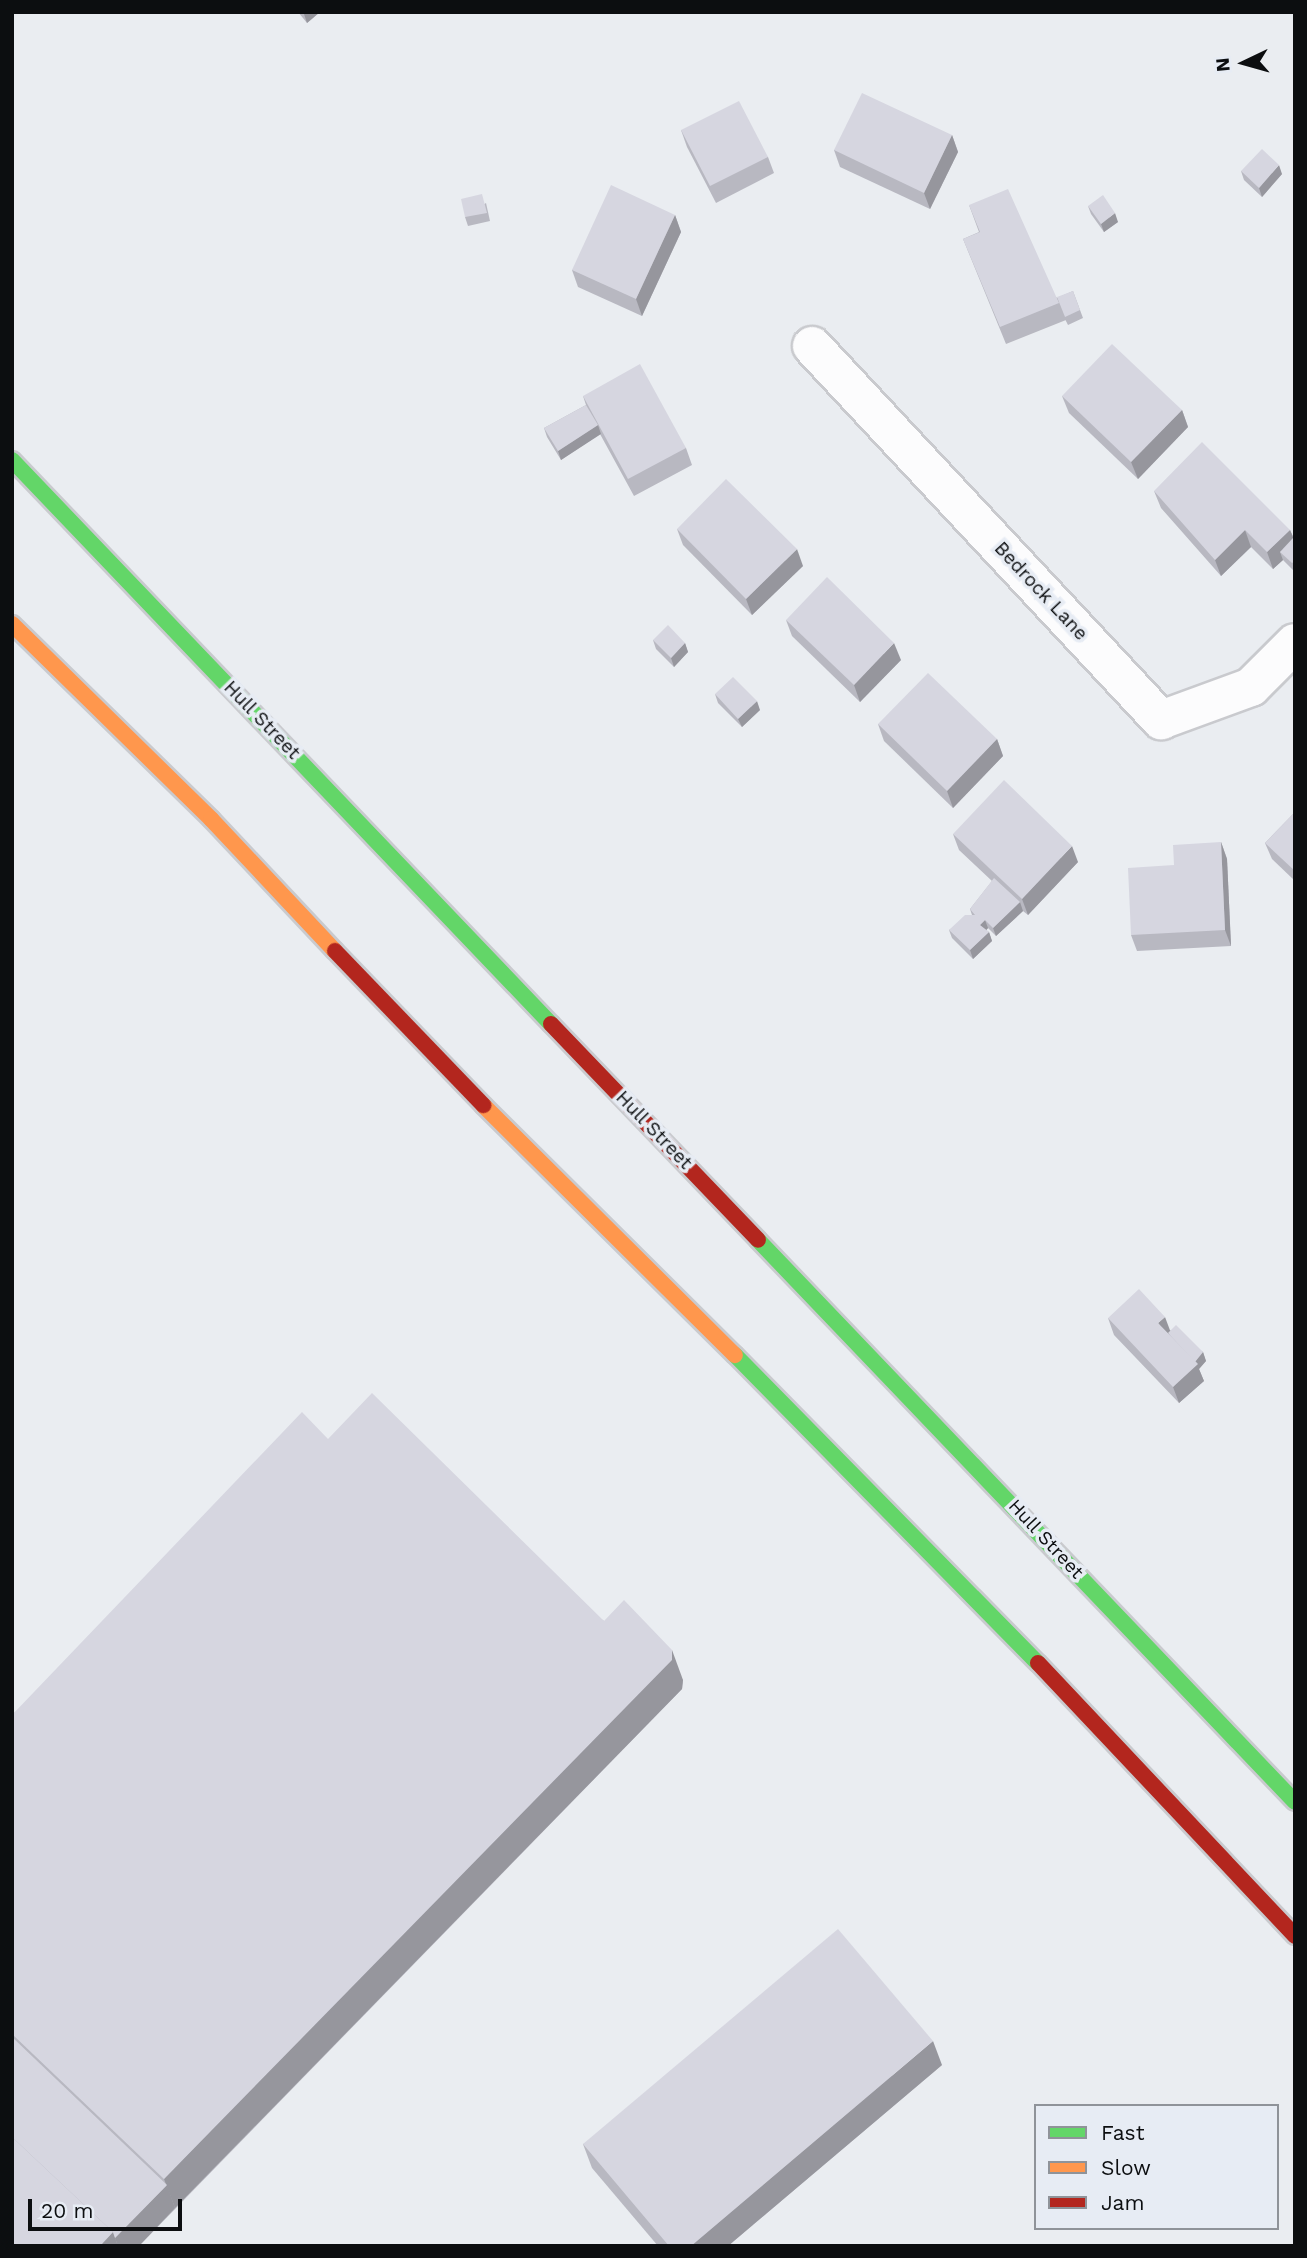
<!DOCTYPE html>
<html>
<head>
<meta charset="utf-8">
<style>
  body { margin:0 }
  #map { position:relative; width:1307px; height:2258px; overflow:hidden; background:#eaedf1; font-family:"Work Sans",sans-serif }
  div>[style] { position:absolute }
  .roads { filter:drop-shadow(2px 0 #c9cace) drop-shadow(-2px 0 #c9cace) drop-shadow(0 2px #c9cace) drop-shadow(0 -2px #c9cace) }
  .street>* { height:38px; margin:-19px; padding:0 19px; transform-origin:19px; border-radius:19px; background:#fcfcfd }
  .fast>* { height:16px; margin:-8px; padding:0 8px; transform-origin:8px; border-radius:8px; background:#63d668 }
  .slow>* { height:16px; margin:-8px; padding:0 8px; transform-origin:8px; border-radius:8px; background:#ff974d }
  .jam>* { height:16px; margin:-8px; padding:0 8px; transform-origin:8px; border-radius:8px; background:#b3261e }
  .wall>* { inset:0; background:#b8b8c1 }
  .shaded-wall>* { inset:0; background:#96969d }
  .building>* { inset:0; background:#d6d6e0 }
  span { translate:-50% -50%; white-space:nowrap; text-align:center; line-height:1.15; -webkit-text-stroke:7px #e7ecf4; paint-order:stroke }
  .street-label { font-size:19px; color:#0c0e10 }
  .frame { position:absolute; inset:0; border:14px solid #0c0e10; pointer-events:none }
  .legend { position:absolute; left:1034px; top:2104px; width:245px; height:126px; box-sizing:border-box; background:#e7ecf4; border:2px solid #8f9399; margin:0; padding:9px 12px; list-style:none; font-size:21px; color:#0c0e10 }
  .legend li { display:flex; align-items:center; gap:14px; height:35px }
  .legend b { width:35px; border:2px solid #8f9399 }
  .north { position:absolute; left:1209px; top:28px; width:70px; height:70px; -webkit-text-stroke:5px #e7ecf4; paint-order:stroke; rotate:265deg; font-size:19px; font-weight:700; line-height:28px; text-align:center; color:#0c0e10 }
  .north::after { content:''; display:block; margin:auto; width:24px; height:32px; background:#0c0e10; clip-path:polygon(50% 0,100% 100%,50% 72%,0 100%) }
  .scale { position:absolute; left:28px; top:2199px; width:154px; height:32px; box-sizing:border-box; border:4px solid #0c0e10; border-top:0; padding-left:9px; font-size:21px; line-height:24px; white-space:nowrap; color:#0c0e10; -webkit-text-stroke:5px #e7ecf4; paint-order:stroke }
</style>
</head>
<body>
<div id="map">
  <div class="roads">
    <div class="street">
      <i style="left:812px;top:346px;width:512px;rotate:46.98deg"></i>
      <i style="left:1161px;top:720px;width:96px;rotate:-20.1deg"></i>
      <i style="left:1251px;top:687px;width:62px;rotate:-45deg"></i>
    </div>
    <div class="fast">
      <i style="left:12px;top:460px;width:780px;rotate:46.3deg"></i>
      <i style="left:758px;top:1240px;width:777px;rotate:46.3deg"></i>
      <i style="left:735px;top:1355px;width:432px;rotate:45.5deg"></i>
    </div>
    <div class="slow">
      <i style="left:12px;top:624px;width:279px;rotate:44.4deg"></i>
      <i style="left:211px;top:819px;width:181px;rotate:46.8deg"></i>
      <i style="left:483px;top:1105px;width:355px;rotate:44.8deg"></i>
    </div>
    <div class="jam">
      <i style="left:335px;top:951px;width:214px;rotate:46.1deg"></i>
      <i style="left:551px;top:1024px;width:299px;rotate:46.2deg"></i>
      <i style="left:1038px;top:1663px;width:375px;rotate:46.7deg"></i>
    </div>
  </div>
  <div class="wall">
    <i style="clip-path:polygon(298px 12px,320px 12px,307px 23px)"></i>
    <i style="clip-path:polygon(681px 130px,768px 157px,774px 173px,716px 203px,687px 147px)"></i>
    <i style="clip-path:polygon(952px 135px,958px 152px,930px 209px,840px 167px,834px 150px)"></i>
    <i style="clip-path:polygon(1241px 171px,1282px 174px,1262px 197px,1244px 180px)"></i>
    <i style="clip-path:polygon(486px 203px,490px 221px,468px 226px,465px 217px)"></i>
    <i style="clip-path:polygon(969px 205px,1057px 298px,1073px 291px,1083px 318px,1068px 325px,1065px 319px,1066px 320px,1006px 344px,963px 239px,979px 232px)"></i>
    <i style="clip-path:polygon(1088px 206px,1118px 222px,1104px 232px,1091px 214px)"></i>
    <i style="clip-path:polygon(675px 215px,681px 232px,642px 316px,578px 287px,572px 270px)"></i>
    <i style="clip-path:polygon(583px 396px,686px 448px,692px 465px,634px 496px,600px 434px,561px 460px,547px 437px,544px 428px,586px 405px)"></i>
    <i style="clip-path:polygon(1062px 396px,1182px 410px,1188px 427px,1138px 479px,1069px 413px)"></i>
    <i style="clip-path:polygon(1154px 491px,1290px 530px,1295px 540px,1295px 572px,1283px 560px,1273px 569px,1251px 547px,1221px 576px,1161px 508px)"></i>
    <i style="clip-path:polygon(677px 529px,803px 566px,752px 615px,683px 545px)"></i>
    <i style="clip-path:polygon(786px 620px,901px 660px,860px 702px,792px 636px)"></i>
    <i style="clip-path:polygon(653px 640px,685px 643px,688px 652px,674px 667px,656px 649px)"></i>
    <i style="clip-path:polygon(715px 694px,760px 710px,742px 727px,718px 703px)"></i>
    <i style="clip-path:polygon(878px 724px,997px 739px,1003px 756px,953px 808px,884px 741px)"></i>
    <i style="clip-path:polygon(1295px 812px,1295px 881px,1272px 859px,1265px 843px)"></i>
    <i style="clip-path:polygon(953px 834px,1078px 862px,1028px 915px,1023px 911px,996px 936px,988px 928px,986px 930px,989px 932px,992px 941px,973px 959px,952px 938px,949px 930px,972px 915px,970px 909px,992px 881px,959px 850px)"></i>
    <i style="clip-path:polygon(1221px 842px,1227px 859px,1231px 946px,1137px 951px,1131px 935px)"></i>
    <i style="clip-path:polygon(1108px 1318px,1170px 1330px,1203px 1352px,1206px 1361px,1199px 1369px,1204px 1381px,1179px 1403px,1114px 1335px)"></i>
    <i style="clip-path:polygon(328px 1439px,604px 1621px,683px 1680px,682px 1689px,139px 2246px,12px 2246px,12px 1715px)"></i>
    <i style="clip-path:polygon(942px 2065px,728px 2246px,658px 2246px,592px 2168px,583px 2144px)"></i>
  </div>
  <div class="shaded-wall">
    <i style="clip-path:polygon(306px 12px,320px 12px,307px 23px,304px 14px)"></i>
    <i style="clip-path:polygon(952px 135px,958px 152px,930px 209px,924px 193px)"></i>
    <i style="clip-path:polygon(1279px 165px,1282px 174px,1262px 197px,1259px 188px)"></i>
    <i style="clip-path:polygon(1115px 213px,1118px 222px,1104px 232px,1101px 224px)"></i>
    <i style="clip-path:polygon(675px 215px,681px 232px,642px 316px,636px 299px)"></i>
    <i style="clip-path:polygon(1182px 410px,1188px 427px,1138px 479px,1131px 462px)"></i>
    <i style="clip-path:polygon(598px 425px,601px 434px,561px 460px,558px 451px)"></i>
    <i style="clip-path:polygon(1245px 530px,1251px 547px,1221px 576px,1215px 560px)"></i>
    <i style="clip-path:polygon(1290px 530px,1295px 542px,1280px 552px,1283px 560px,1273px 569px,1267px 552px)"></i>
    <i style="clip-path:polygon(797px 549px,803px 566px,752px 615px,746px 599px)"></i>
    <i style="clip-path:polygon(685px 643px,688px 652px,674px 667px,671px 658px)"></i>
    <i style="clip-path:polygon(894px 643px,901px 660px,860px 702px,854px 685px)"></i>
    <i style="clip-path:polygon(757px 701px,760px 710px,742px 727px,738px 719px)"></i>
    <i style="clip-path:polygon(997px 739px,1003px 756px,953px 808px,947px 791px)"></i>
    <i style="clip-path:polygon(1221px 842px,1227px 859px,1231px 946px,1225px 930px)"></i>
    <i style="clip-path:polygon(1072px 846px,1078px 862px,1028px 915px,1022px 899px)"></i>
    <i style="clip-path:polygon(1020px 902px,1023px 911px,996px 936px,993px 928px)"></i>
    <i style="clip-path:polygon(985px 920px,988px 928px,983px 934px,980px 925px)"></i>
    <i style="clip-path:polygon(989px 932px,992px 941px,973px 959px,970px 950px)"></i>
    <i style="clip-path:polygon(1165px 1317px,1171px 1333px,1167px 1337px,1158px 1323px)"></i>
    <i style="clip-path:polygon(1203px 1352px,1206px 1361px,1199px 1369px,1204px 1381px,1179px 1403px,1173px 1387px)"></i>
    <i style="clip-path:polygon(672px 1650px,683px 1680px,682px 1689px,175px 2208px,164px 2179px)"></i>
    <i style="clip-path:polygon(933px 2041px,942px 2065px,728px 2246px,691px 2246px)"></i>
    <i style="clip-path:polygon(167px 2185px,175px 2208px,139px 2246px,118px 2246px,115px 2238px)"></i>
    <i style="clip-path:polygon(113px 2232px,118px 2246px,100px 2246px)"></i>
  </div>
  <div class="building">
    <i style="clip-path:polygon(862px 93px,952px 135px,924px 193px,834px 150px)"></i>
    <i style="clip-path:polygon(739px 101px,768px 157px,710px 186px,681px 130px)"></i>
    <i style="clip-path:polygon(1262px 149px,1279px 165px,1259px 188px,1241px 171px)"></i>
    <i style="clip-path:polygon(611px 185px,675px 215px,636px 299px,572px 270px)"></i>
    <i style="clip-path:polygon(1008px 189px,1059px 303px,1000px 327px,963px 239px,980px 232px,969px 205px)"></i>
    <i style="clip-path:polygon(482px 194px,487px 213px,465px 217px,461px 199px)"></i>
    <i style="clip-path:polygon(1103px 195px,1115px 213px,1101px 224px,1088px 206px)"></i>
    <i style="clip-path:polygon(1073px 291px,1080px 310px,1065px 317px,1057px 297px)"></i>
    <i style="clip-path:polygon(1112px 344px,1182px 410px,1131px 462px,1062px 396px)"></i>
    <i style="clip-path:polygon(640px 364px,686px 448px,628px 479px,583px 396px)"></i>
    <i style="clip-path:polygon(586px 405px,598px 425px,558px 451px,544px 428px)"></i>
    <i style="clip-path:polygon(1202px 442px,1290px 530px,1267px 552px,1245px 530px,1215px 560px,1154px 491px)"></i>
    <i style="clip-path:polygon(726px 479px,797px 549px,746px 599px,677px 529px)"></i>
    <i style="clip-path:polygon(1293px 538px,1295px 540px,1295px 561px,1292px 563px,1280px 552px)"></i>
    <i style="clip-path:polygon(827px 577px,894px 643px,854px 685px,786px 620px)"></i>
    <i style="clip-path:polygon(668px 625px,685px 643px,671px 658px,653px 640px)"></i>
    <i style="clip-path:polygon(928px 673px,997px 739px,947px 791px,878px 724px)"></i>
    <i style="clip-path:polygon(733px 677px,757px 701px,738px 719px,715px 694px)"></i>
    <i style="clip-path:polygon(1004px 780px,1072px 846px,1022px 899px,953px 834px)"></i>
    <i style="clip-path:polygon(1295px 812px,1295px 871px,1265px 843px)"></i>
    <i style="clip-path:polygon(1221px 842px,1225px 930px,1131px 935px,1128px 868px,1174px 865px,1173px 845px)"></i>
    <i style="clip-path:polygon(994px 878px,1020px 902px,993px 928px,985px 920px,980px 925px,989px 932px,970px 950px,949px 930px,965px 915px,975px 915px,970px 909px)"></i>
    <i style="clip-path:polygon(1139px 1289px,1165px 1317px,1158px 1323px,1198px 1364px,1173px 1387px,1108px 1318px)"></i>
    <i style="clip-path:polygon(1176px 1325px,1203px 1352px,1195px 1362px,1168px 1333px)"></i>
    <i style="clip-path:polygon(372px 1393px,604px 1621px,624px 1600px,672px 1650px,672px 1660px,164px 2179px,12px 2034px,12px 1715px,302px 1412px,328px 1439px)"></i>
    <i style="clip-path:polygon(838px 1929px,933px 2041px,691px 2246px,669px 2246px,583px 2144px)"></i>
    <i style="clip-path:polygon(12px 2037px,167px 2185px,115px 2238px,113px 2232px,12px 2137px)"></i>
    <i style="clip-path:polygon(12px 2137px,113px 2232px,100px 2246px,12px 2246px)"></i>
  </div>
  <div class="street-label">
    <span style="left:1041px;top:591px;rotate:47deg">Bedrock Lane</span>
    <span style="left:262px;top:720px;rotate:46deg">Hull Street</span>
    <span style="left:654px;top:1130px;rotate:46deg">Hull Street</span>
    <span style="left:1046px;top:1539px;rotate:47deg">Hull Street</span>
  </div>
  <div class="frame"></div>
  <ul class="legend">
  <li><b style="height:9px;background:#63d668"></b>Fast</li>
  <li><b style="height:9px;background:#ff974d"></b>Slow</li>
  <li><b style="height:9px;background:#b3261e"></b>Jam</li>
  </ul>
  <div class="north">N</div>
  <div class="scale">20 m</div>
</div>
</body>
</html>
